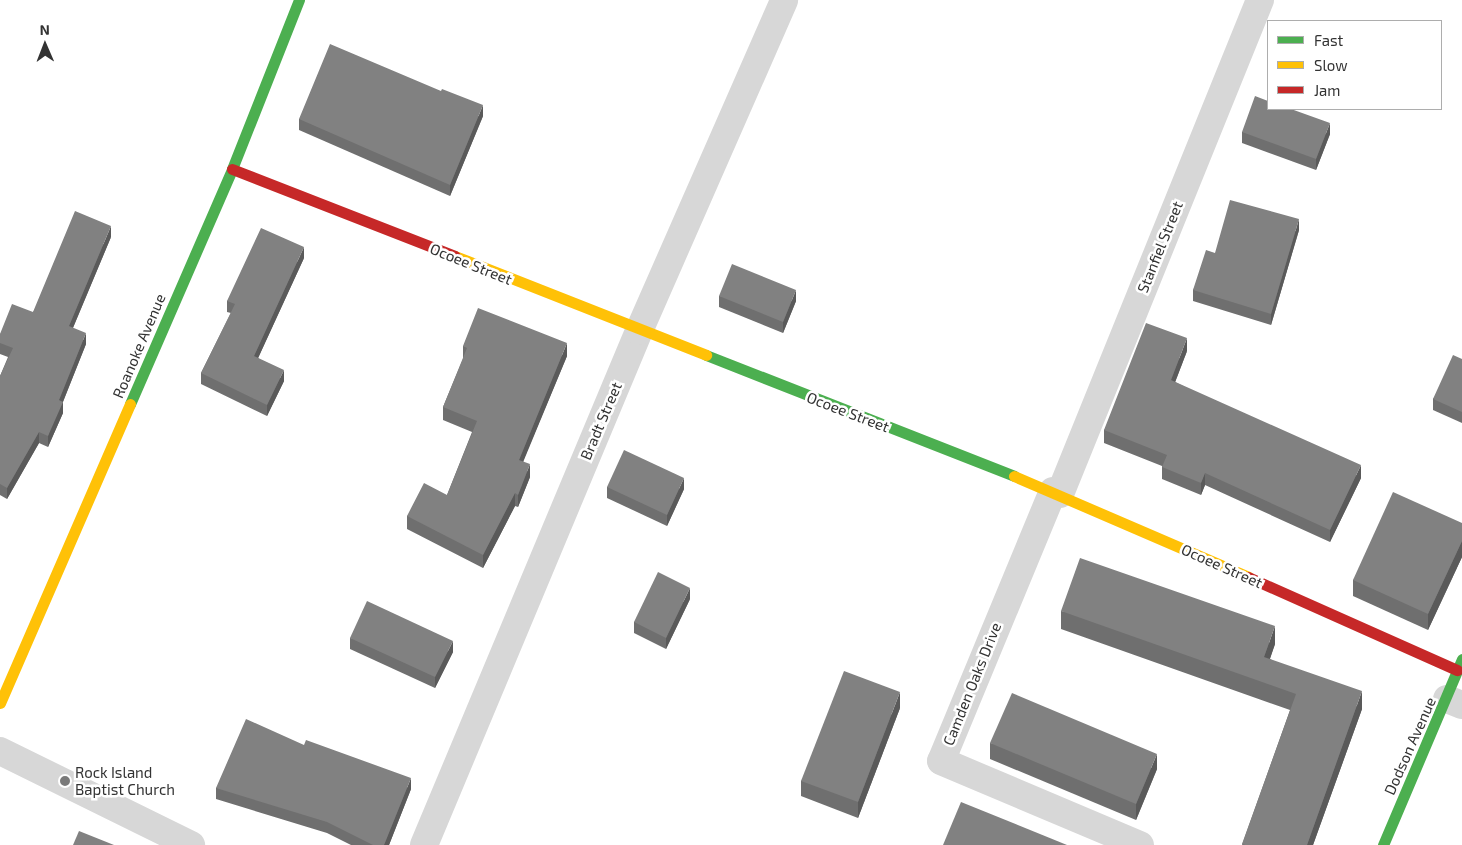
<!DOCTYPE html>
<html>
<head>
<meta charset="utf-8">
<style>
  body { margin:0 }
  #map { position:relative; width:1462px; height:845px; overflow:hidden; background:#fff; font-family:"Exo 2",sans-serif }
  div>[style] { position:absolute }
  .street>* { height:28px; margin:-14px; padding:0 14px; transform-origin:14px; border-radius:14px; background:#d7d7d7 }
  .fast>* { height:11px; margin:-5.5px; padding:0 5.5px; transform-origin:5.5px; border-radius:5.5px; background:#4caf50 }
  .slow>* { height:11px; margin:-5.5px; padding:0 5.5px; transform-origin:5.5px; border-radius:5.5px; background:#ffc107 }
  .jam>* { height:11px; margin:-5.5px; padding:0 5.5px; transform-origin:5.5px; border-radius:5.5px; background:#c62828 }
  .wall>* { inset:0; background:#6f6f6f }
  .shaded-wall>* { inset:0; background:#5a5a5a }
  .building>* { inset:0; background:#818181 }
  .dots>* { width:14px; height:14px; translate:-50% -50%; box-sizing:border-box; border:2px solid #fff; border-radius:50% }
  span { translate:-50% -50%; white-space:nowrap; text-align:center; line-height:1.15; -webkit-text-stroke:5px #fff; paint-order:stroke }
  .street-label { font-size:15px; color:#333 }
  .poi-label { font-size:15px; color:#333 }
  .left { translate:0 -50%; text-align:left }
  .legend { position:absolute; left:1267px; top:20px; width:175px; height:90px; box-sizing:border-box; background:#fff; border:1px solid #adadad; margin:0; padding:6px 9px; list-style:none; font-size:15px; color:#333 }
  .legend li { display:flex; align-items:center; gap:10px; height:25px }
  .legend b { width:25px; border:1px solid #adadad }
  .north { position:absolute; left:20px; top:20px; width:50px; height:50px; -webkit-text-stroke:4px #fff; paint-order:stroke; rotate:359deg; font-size:14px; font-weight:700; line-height:20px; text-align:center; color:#333 }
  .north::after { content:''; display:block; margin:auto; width:18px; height:22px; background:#333; clip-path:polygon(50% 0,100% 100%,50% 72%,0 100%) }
</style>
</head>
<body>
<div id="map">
  <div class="street">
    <i style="left:1053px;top:491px;width:292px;rotate:112.5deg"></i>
    <i style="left:941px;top:761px;width:216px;rotate:22.9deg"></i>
    <i style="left:1060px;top:494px;width:533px;rotate:-67.96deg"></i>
    <i style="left:1447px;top:699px;width:16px;rotate:22deg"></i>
    <i style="left:0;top:751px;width:213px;rotate:26.2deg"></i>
    <i style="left:424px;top:845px;width:557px;rotate:-67.3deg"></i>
    <i style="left:639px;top:331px;width:361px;rotate:-66.3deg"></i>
  </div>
  <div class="fast">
    <i style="left:706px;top:355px;width:331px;rotate:21.4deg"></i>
    <i style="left:130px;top:404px;width:256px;rotate:-66.5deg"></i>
    <i style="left:232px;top:169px;width:182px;rotate:-68.4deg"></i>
    <i style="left:1383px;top:845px;width:202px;rotate:-67deg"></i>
  </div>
  <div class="slow">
    <i style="left:455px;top:256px;width:270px;rotate:21.5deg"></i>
    <i style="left:1014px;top:476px;width:255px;rotate:23.3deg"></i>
    <i style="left:0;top:703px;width:326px;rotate:-66.5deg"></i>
  </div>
  <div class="jam">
    <i style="left:232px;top:169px;width:239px;rotate:21.3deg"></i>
    <i style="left:1248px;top:577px;width:229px;rotate:24deg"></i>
  </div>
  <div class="wall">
    <i style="clip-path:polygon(483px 116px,450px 196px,299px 130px,299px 119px)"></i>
    <i style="clip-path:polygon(1242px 132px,1330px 134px,1316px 170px,1242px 143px)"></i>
    <i style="clip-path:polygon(1299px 230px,1271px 325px,1193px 301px,1193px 290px,1215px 253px)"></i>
    <i style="clip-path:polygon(111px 237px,73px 328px,86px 344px,63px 402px,63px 413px,48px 447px,39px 443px,7px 499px,0 495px,0 376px,8px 357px,0 354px,0 334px,33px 312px)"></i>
    <i style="clip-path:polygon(304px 258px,258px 358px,284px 381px,267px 416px,201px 384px,201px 373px,231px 313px,227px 312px,227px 301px)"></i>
    <i style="clip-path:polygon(719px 296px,796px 301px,783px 333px,719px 307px)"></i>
    <i style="clip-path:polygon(463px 346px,567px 356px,523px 461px,530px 477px,518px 507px,515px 506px,483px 568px,407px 529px,407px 516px,447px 495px,472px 432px,443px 420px,443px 407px,463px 359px)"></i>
    <i style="clip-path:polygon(1187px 351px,1175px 382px,1361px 478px,1330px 542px,1205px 485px,1201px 495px,1162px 479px,1162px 466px,1104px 443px,1104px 430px)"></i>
    <i style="clip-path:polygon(1462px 359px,1462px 423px,1433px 410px,1433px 399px)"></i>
    <i style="clip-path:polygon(607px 487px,684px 489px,667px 526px,607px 498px)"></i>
    <i style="clip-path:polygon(1462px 523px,1462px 557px,1428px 630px,1353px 596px,1353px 580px)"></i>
    <i style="clip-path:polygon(690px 599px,666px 649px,634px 633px,634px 622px)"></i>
    <i style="clip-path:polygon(1061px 611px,1275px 644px,1270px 659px,1362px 709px,1313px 845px,1242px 845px,1290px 710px,1061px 629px)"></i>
    <i style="clip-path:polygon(350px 638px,453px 652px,435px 688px,350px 649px)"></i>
    <i style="clip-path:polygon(900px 708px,858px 818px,801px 796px,801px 781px)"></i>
    <i style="clip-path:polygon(990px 743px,1157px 769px,1136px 820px,990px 759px)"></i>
    <i style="clip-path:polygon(304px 745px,411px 789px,389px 845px,351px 845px,327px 833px,216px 799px,216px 788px)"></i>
  </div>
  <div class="shaded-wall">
    <i style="clip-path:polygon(483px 105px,483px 116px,450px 196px,450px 185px)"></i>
    <i style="clip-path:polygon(1330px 123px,1330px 134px,1316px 170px,1316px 159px)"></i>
    <i style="clip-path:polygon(1299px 219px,1299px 230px,1271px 325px,1271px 314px)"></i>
    <i style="clip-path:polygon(111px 226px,111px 237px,69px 337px,69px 326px)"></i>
    <i style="clip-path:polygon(304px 247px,304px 258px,254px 367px,254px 356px)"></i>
    <i style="clip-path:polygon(796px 290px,796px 301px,783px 333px,783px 322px)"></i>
    <i style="clip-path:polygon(86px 333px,86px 344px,60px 409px,63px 402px,63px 413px,48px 447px,48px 436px,59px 400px)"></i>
    <i style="clip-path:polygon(1187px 338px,1187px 351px,1171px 393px,1171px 380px)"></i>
    <i style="clip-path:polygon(567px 343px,567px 356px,519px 472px,519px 460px)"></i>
    <i style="clip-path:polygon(284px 370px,284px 381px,267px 416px,267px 405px)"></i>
    <i style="clip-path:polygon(39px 432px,39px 443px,7px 499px,7px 488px)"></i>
    <i style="clip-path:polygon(530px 464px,530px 477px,518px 507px,518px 495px)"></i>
    <i style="clip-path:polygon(1361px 465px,1361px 478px,1330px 542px,1330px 530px)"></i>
    <i style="clip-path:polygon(1205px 473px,1205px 485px,1201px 495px,1201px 483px)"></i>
    <i style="clip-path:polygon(684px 478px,684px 489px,667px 526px,667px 515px)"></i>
    <i style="clip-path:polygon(515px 493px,515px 506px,483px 568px,483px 555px)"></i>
    <i style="clip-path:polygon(1462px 541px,1462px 557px,1428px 630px,1428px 614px)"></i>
    <i style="clip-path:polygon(690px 588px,690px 599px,666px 649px,666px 638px)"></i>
    <i style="clip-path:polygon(1275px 626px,1275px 644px,1264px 675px,1264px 657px)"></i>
    <i style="clip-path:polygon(453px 641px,453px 652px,435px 688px,435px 677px)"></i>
    <i style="clip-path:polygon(1362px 691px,1362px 709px,1313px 845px,1307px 845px)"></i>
    <i style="clip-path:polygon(900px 692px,900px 708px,858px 818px,858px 802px)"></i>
    <i style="clip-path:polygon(1157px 754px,1157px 769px,1136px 820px,1136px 804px)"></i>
    <i style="clip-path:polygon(411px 778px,411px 789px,389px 845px,384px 845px)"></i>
  </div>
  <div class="building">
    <i style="clip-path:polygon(330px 44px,441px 91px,442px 89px,483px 105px,450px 185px,299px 119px)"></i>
    <i style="clip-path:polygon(1255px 96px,1268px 101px,1268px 109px,1291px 109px,1330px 123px,1316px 159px,1242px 132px)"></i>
    <i style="clip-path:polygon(1230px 200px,1299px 219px,1271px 314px,1193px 290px,1206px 250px,1215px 253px)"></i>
    <i style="clip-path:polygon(75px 211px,111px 226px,69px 326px,86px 333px,59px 400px,63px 402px,48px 436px,39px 432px,7px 488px,0 484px,0 376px,13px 348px,0 343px,0 334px,12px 304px,33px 312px)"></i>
    <i style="clip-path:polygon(261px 228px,304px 247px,254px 356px,284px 370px,267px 405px,201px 373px,235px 304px,227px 301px)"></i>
    <i style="clip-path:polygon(732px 264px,796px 290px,783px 322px,719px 296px)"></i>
    <i style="clip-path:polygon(478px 308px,567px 343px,519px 460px,530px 464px,518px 495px,515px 493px,483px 555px,407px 516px,424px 483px,447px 495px,477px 421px,443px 407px,467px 348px,463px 346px)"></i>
    <i style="clip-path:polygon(1146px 323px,1187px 338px,1171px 380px,1361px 465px,1330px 530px,1205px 473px,1201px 483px,1162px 467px,1167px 455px,1104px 430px)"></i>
    <i style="clip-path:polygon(1453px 355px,1462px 359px,1462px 412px,1433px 399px)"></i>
    <i style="clip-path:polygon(624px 450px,684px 478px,667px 515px,607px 487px)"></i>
    <i style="clip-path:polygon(1393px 492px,1462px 523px,1462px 541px,1428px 614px,1353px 580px)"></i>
    <i style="clip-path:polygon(1080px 558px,1275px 626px,1264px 657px,1362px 691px,1307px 845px,1245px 845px,1242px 844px,1296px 694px,1061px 611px)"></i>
    <i style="clip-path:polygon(658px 572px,690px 588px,666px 638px,634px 622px)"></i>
    <i style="clip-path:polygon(367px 601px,453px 641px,435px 677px,350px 638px)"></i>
    <i style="clip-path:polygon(844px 671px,900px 692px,858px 802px,801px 781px)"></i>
    <i style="clip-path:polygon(1012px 693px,1157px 754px,1136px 804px,990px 743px)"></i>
    <i style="clip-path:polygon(246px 719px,304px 745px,306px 740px,411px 778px,384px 845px,373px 845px,327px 822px,216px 788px)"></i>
    <i style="clip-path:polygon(961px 802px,1067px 845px,943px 845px)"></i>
    <i style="clip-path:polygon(79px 831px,114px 845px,73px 845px)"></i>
  </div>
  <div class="dots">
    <i style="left:65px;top:781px;background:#7a7a7a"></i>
  </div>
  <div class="street-label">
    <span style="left:1160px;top:247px;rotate:-68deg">Stanfiel Street</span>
    <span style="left:471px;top:264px;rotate:22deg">Ocoee Street</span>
    <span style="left:139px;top:346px;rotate:-67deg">Roanoke Avenue</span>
    <span style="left:848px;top:412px;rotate:21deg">Ocoee Street</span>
    <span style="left:601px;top:421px;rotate:-67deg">Bradt Street</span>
    <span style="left:1222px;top:566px;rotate:24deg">Ocoee Street</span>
    <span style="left:972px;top:684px;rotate:-68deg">Camden Oaks Drive</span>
    <span style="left:1410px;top:746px;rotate:-66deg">Dodson Avenue</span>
  </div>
  <div class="poi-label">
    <span class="left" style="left:75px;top:781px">Rock Island<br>Baptist Church</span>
  </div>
  <ul class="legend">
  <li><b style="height:6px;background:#4caf50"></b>Fast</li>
  <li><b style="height:6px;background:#ffc107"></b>Slow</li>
  <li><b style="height:6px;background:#c62828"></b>Jam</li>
  </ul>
  <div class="north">N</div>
</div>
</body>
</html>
